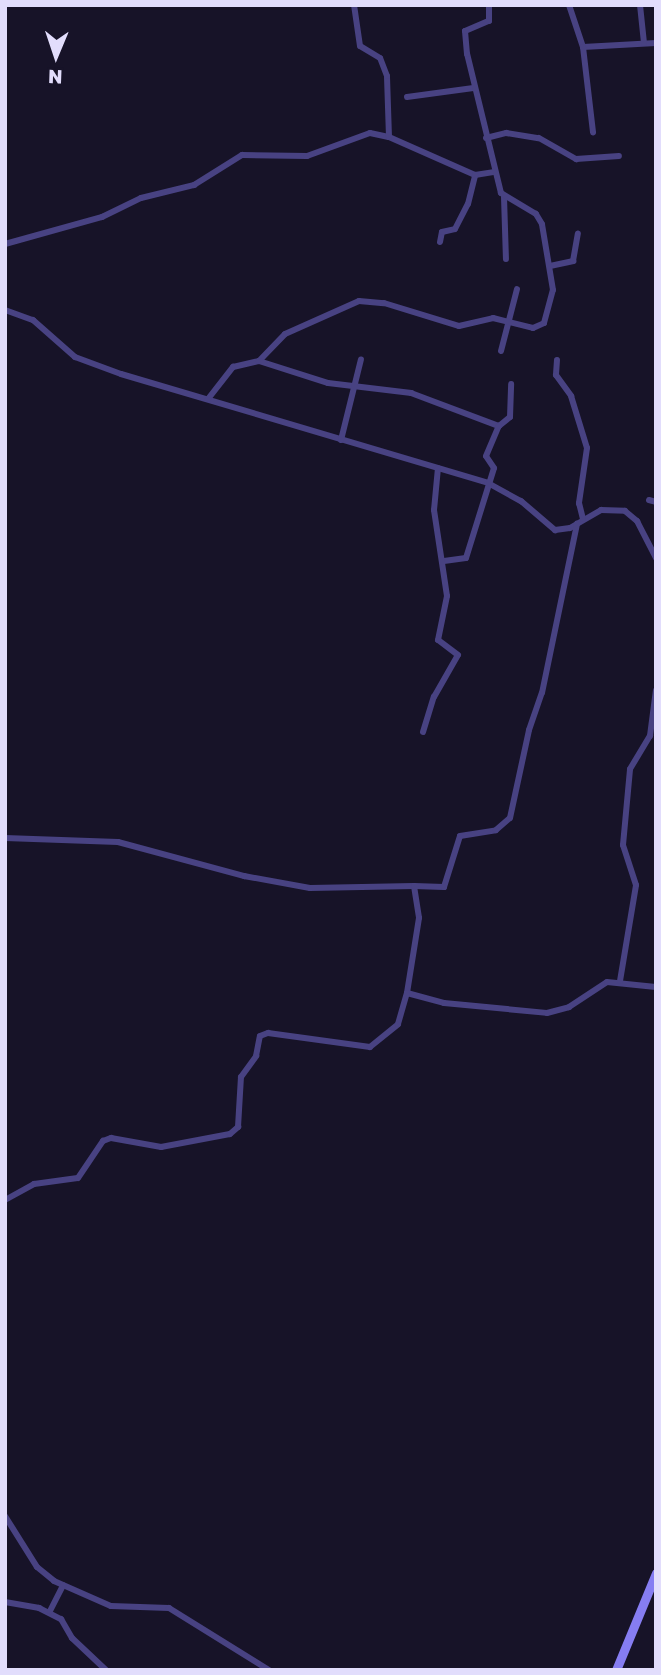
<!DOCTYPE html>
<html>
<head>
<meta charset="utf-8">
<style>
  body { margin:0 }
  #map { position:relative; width:661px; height:1675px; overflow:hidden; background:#171328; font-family:"Golos Text",sans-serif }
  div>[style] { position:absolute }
  .street>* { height:6px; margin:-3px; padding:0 3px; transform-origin:3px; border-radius:3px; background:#484282 }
  .secondary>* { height:9px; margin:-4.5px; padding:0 4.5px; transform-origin:4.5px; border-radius:4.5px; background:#867df2 }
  span { translate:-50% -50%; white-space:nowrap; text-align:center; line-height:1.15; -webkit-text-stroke:5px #171328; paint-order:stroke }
  .frame { position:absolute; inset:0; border:7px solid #e2ddfc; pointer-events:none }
  .north { position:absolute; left:21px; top:21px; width:70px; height:70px; -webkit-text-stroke:5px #171328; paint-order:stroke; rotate:182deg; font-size:19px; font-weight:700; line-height:28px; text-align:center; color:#e2ddfc }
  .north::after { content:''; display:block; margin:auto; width:24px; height:32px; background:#e2ddfc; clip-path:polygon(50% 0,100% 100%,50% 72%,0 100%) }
</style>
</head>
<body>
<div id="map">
  <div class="street">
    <i style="left:569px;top:5px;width:44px;rotate:71.6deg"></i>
    <i style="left:583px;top:47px;width:73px;rotate:-3.1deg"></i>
    <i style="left:640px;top:5px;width:38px;rotate:84deg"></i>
    <i style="left:583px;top:47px;width:86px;rotate:83.3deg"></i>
    <i style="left:407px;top:97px;width:67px;rotate:-7.8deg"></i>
    <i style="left:389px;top:137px;width:94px;rotate:23.8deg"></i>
    <i style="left:475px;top:175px;width:20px;rotate:-9deg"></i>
    <i style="left:486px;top:138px;width:21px;rotate:-14deg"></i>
    <i style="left:506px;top:133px;width:33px;rotate:9deg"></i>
    <i style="left:539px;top:138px;width:43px;rotate:29.6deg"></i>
    <i style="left:576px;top:159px;width:43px;rotate:-4deg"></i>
    <i style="left:504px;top:197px;width:62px;rotate:88.2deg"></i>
    <i style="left:440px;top:242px;width:10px;rotate:-79deg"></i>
    <i style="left:442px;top:232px;width:13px;rotate:-13deg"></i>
    <i style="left:455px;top:229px;width:28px;rotate:-63deg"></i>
    <i style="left:468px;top:204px;width:30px;rotate:-76deg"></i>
    <i style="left:5px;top:244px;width:101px;rotate:-15.6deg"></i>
    <i style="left:102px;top:217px;width:43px;rotate:-26deg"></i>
    <i style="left:141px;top:198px;width:55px;rotate:-13.8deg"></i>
    <i style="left:194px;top:185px;width:57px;rotate:-32deg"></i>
    <i style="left:242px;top:155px;width:65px;rotate:0.9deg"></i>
    <i style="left:307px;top:156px;width:67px;rotate:-20.1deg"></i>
    <i style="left:370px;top:133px;width:19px;rotate:12deg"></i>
    <i style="left:389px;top:137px;width:61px;rotate:-91.9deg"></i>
    <i style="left:387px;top:76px;width:19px;rotate:-111deg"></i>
    <i style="left:380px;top:58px;width:23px;rotate:-149deg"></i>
    <i style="left:360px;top:46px;width:41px;rotate:-98.3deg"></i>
    <i style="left:550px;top:266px;width:24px;rotate:-12deg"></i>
    <i style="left:573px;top:261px;width:28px;rotate:-80deg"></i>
    <i style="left:5px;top:310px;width:30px;rotate:20deg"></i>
    <i style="left:33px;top:320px;width:56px;rotate:41.4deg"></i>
    <i style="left:75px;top:357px;width:49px;rotate:20.3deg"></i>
    <i style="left:121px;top:374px;width:383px;rotate:16.5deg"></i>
    <i style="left:488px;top:483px;width:38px;rotate:29deg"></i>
    <i style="left:521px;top:501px;width:45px;rotate:40.5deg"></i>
    <i style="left:555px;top:530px;width:15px;rotate:-8deg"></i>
    <i style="left:570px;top:528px;width:36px;rotate:-30deg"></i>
    <i style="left:601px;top:510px;width:24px;rotate:2deg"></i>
    <i style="left:625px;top:511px;width:16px;rotate:40deg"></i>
    <i style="left:637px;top:521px;width:42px;rotate:62.8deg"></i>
    <i style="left:501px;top:351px;width:64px;rotate:-75.5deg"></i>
    <i style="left:557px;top:360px;width:15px;rotate:94deg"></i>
    <i style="left:556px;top:375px;width:26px;rotate:54deg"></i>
    <i style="left:571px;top:396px;width:54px;rotate:72.9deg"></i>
    <i style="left:587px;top:448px;width:56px;rotate:98.3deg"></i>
    <i style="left:579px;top:503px;width:16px;rotate:76deg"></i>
    <i style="left:259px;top:361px;width:37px;rotate:-46deg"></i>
    <i style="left:285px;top:334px;width:81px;rotate:-24deg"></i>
    <i style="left:359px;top:301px;width:25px;rotate:5deg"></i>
    <i style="left:384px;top:303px;width:78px;rotate:17deg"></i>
    <i style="left:459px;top:326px;width:35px;rotate:-13deg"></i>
    <i style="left:493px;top:318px;width:41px;rotate:14deg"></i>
    <i style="left:533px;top:328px;width:12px;rotate:-24deg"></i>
    <i style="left:544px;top:323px;width:34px;rotate:-75deg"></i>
    <i style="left:553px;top:290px;width:67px;rotate:-99.5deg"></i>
    <i style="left:542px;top:224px;width:12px;rotate:-121deg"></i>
    <i style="left:536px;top:214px;width:41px;rotate:-149deg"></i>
    <i style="left:501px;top:193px;width:143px;rotate:-103.7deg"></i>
    <i style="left:467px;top:54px;width:23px;rotate:-95deg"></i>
    <i style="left:465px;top:31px;width:26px;rotate:-23deg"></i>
    <i style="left:489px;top:21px;width:16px;rotate:-90deg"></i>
    <i style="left:208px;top:399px;width:41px;rotate:-52deg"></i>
    <i style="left:233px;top:367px;width:27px;rotate:-13deg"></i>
    <i style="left:259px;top:361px;width:72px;rotate:17.7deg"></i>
    <i style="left:328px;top:383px;width:84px;rotate:6.9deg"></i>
    <i style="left:411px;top:393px;width:94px;rotate:20.6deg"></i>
    <i style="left:499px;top:426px;width:14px;rotate:-39deg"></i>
    <i style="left:510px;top:417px;width:33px;rotate:-88deg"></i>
    <i style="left:341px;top:440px;width:83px;rotate:-76.1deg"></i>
    <i style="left:649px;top:500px;width:7px;rotate:16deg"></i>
    <i style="left:444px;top:561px;width:22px;rotate:-8deg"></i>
    <i style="left:466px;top:558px;width:94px;rotate:-72.7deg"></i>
    <i style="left:494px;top:468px;width:14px;rotate:-124deg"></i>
    <i style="left:486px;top:456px;width:33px;rotate:-67deg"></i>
    <i style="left:423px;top:732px;width:37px;rotate:-73deg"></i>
    <i style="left:434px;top:697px;width:48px;rotate:-60.3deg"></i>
    <i style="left:458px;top:655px;width:25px;rotate:-143deg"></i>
    <i style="left:438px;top:640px;width:45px;rotate:-78.4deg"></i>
    <i style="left:447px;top:596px;width:87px;rotate:-98.6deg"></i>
    <i style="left:434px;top:510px;width:42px;rotate:-84.6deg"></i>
    <i style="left:5px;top:838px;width:113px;rotate:2deg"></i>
    <i style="left:118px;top:842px;width:131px;rotate:15.1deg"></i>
    <i style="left:244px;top:876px;width:67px;rotate:10.3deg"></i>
    <i style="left:310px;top:888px;width:104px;rotate:-1.1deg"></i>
    <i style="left:414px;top:886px;width:32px;rotate:81deg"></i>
    <i style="left:419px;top:918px;width:76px;rotate:99.1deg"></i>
    <i style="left:407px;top:993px;width:38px;rotate:15deg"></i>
    <i style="left:444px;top:1003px;width:103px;rotate:5.5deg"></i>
    <i style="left:547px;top:1013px;width:23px;rotate:-15deg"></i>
    <i style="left:569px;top:1007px;width:45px;rotate:-33.3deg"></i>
    <i style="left:607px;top:982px;width:49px;rotate:5.8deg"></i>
    <i style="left:414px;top:886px;width:30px;rotate:2deg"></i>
    <i style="left:444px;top:887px;width:53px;rotate:-72.6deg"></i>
    <i style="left:460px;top:836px;width:36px;rotate:-9deg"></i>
    <i style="left:496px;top:830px;width:18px;rotate:-41deg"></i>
    <i style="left:510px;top:818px;width:90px;rotate:-77.8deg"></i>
    <i style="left:529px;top:730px;width:39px;rotate:-71deg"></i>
    <i style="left:542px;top:693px;width:173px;rotate:-78.3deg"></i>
    <i style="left:620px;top:981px;width:97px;rotate:-80.5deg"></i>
    <i style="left:636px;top:885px;width:42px;rotate:-108deg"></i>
    <i style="left:623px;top:845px;width:76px;rotate:-84.7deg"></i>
    <i style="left:630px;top:769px;width:39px;rotate:-59deg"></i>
    <i style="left:650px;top:736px;width:46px;rotate:-82.6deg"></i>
    <i style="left:5px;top:1200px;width:33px;rotate:-29deg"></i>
    <i style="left:34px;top:1184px;width:44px;rotate:-7.8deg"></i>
    <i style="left:78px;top:1178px;width:45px;rotate:-56deg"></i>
    <i style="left:103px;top:1141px;width:9px;rotate:-21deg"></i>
    <i style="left:111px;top:1138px;width:51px;rotate:10.2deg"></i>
    <i style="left:161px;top:1147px;width:70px;rotate:-10.7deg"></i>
    <i style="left:230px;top:1134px;width:11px;rotate:-41deg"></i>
    <i style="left:238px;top:1127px;width:50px;rotate:-86.6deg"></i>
    <i style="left:241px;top:1077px;width:26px;rotate:-54deg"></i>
    <i style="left:256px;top:1056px;width:20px;rotate:-79deg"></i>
    <i style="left:260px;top:1036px;width:9px;rotate:-21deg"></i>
    <i style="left:268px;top:1033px;width:103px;rotate:7.8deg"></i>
    <i style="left:370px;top:1047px;width:36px;rotate:-39deg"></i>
    <i style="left:398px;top:1024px;width:32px;rotate:-74deg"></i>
    <i style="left:5px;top:1516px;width:60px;rotate:57.9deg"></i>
    <i style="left:37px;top:1567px;width:22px;rotate:39deg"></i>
    <i style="left:54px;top:1581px;width:62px;rotate:23.7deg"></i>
    <i style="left:111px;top:1606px;width:58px;rotate:2deg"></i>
    <i style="left:169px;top:1608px;width:118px;rotate:31.8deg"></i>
    <i style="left:5px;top:1602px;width:35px;rotate:10deg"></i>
    <i style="left:39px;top:1608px;width:25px;rotate:27deg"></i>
    <i style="left:61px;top:1619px;width:22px;rotate:60deg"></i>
    <i style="left:72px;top:1638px;width:47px;rotate:43.3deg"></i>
    <i style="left:50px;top:1611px;width:29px;rotate:-63deg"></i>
  </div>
  <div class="secondary">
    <i style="left:616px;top:1670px;width:105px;rotate:-67.6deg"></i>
  </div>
  <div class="frame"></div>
  <div class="north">N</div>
</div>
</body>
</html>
